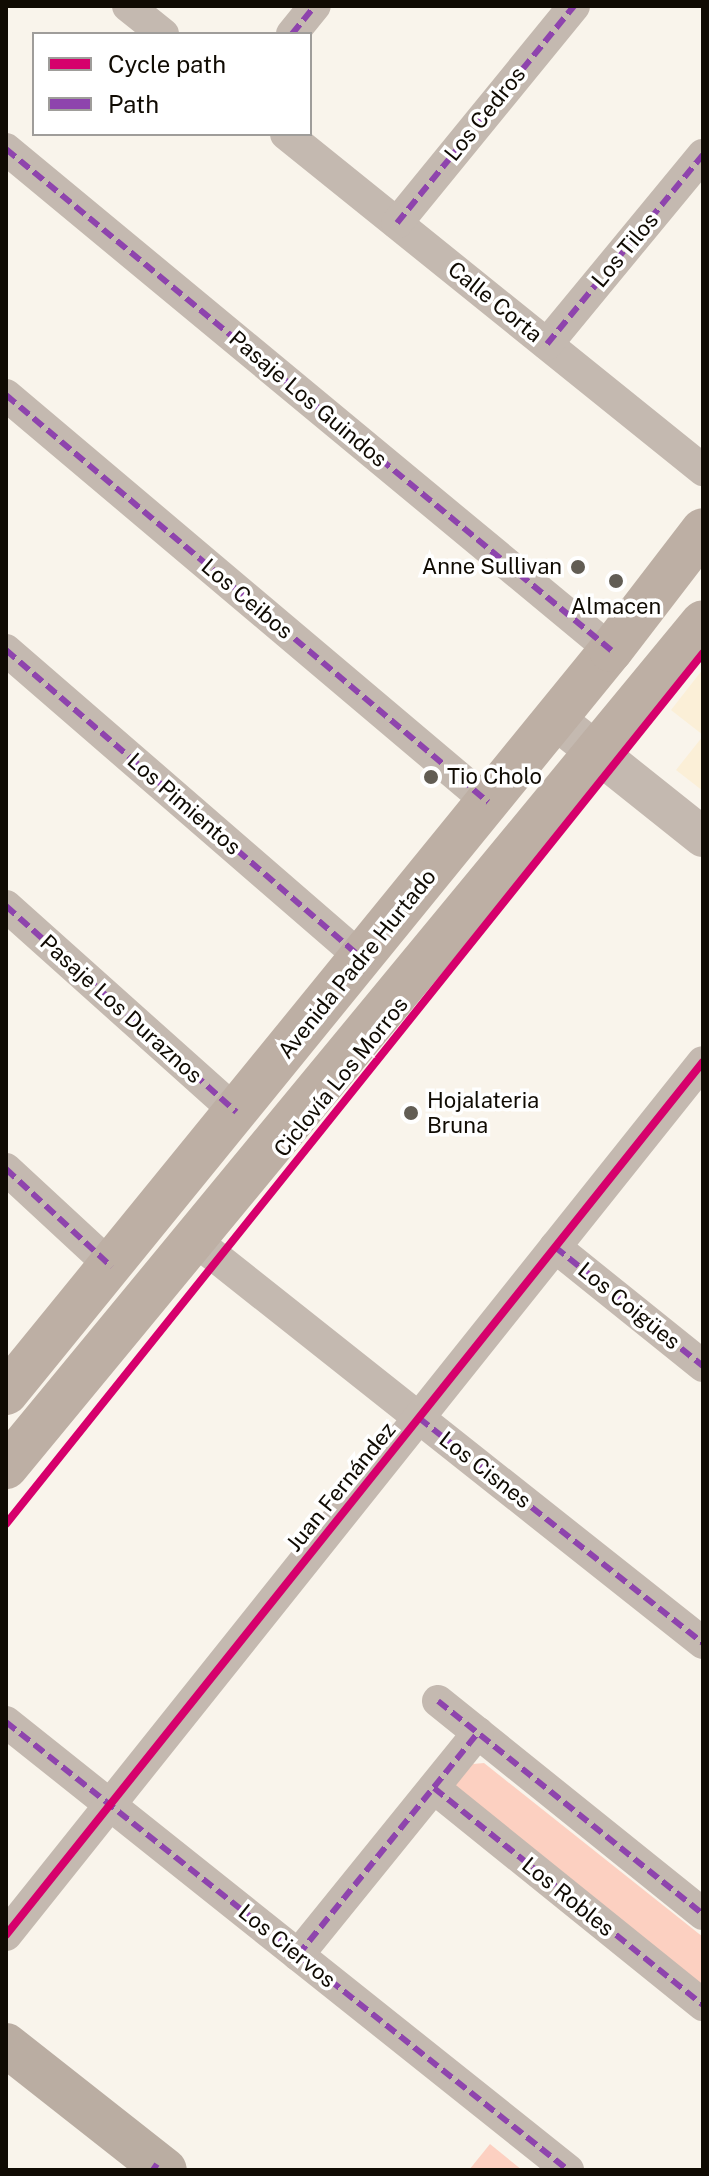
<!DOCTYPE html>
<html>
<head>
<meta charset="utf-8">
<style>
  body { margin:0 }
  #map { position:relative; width:709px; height:2176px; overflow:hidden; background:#f9f4eb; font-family:"Public Sans",sans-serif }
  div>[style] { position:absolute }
  .built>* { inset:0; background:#fbefd7 }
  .green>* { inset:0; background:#fcd0c1 }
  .minor>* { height:32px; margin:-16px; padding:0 16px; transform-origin:16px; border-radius:16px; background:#c4b9b0 }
  .tertiary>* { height:40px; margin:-20px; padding:0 20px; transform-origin:20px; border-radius:20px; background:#c4b9b0 }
  .secondary>* { height:44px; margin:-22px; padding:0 22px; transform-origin:22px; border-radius:22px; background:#baada2 }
  .primary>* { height:44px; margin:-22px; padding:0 22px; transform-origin:22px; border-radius:22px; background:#bdafa4 }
  .quiet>* { height:6px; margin-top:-3px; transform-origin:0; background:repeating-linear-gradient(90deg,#8e44ad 0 12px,transparent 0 18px) }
  .cycleway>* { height:8px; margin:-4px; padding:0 4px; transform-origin:4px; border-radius:4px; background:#d6006c }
  .dots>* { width:22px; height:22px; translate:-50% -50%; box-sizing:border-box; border:4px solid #fff; border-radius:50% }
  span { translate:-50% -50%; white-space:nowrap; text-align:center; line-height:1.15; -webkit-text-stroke:7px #fff; paint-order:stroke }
  .street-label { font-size:22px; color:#100b03 }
  .poi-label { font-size:22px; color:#100b03 }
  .right { translate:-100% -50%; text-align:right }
  .left { translate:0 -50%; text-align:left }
  .frame { position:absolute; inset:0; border:8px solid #100b03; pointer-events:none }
  .legend { position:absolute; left:32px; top:32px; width:280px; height:104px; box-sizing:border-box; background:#fff; border:2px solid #9f9d9a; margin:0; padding:10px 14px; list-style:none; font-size:24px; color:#100b03 }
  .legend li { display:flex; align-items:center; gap:16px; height:40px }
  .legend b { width:40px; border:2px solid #9f9d9a }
</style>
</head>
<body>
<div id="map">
  <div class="built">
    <i style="clip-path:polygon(703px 669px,703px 735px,671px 710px)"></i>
    <i style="clip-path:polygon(703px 736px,703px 791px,676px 770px)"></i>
  </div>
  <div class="green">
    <i style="clip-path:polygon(484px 1763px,703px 1937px,703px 1992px,450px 1791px,473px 1764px)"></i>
    <i style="clip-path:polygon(490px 2144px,522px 2170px,469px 2170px)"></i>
  </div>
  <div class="minor">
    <i style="left:128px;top:6px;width:45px;rotate:38.7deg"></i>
    <i style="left:292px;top:34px;width:36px;rotate:-51deg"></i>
    <i style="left:286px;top:134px;width:536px;rotate:38.86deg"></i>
    <i style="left:6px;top:149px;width:786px;rotate:39.63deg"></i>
    <i style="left:397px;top:223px;width:280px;rotate:-50.8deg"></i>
    <i style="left:547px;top:344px;width:245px;rotate:-50.5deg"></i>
    <i style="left:6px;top:395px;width:631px;rotate:40.18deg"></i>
    <i style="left:6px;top:650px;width:470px;rotate:40.9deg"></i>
    <i style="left:6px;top:906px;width:309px;rotate:41.8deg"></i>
    <i style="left:6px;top:1169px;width:144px;rotate:42.8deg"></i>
    <i style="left:192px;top:1238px;width:652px;rotate:38.4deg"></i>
    <i style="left:555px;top:1247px;width:190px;rotate:38.8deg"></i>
    <i style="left:438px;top:1701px;width:340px;rotate:38.8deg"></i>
    <i style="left:6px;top:1722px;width:719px;rotate:38.56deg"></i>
    <i style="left:434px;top:1788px;width:346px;rotate:38.9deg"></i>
    <i style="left:6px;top:1935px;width:1117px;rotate:-51.4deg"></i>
    <i style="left:298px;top:1955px;width:286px;rotate:-51deg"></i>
  </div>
  <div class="tertiary">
    <i style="left:555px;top:719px;width:189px;rotate:38.6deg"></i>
  </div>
  <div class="secondary">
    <i style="left:6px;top:2045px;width:202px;rotate:38.2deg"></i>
  </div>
  <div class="primary">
    <i style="left:6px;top:1393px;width:958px;rotate:-50.85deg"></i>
    <i style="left:611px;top:650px;width:151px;rotate:-52.5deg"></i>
    <i style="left:6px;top:1467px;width:1095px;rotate:-50.48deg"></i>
  </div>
  <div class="quiet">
    <i style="left:292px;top:34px;width:36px;rotate:-51deg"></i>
    <i style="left:6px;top:149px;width:786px;rotate:39.63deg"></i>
    <i style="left:397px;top:223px;width:280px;rotate:-50.8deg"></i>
    <i style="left:547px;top:344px;width:245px;rotate:-50.5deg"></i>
    <i style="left:6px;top:395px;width:631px;rotate:40.18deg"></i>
    <i style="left:6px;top:650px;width:470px;rotate:40.9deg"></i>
    <i style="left:6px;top:906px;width:309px;rotate:41.8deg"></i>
    <i style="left:6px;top:1169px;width:144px;rotate:42.8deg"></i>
    <i style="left:555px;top:1247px;width:190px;rotate:38.8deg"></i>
    <i style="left:419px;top:1418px;width:362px;rotate:38.4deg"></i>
    <i style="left:438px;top:1701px;width:340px;rotate:38.8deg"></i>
    <i style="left:6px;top:1722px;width:719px;rotate:38.56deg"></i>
    <i style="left:434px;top:1788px;width:346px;rotate:38.9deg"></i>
    <i style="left:298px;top:1955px;width:286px;rotate:-51deg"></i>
    <i style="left:153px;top:2170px;width:7px;rotate:-56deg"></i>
  </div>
  <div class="cycleway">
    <i style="left:6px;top:1524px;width:1116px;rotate:-51.33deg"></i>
    <i style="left:6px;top:1935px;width:1117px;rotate:-51.4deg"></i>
  </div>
  <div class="dots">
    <i style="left:578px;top:567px;background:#625d54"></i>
    <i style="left:616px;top:581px;background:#625d54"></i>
    <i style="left:431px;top:777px;background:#625d54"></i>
    <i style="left:411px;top:1113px;background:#625d54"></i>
  </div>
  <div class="street-label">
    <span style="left:485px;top:114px;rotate:-51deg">Los Cedros</span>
    <span style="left:625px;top:250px;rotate:-50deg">Los Tilos</span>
    <span style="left:495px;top:302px;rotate:39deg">Calle Corta</span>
    <span style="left:308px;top:399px;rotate:40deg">Pasaje Los Guindos</span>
    <span style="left:247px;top:599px;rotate:40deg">Los Ceibos</span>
    <span style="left:184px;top:804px;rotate:41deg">Los Pimientos</span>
    <span style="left:357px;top:964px;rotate:-51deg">Avenida Padre Hurtado</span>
    <span style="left:121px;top:1009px;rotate:42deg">Pasaje Los Duraznos</span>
    <span style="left:341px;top:1077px;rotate:-51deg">Ciclovía Los Morros</span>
    <span style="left:629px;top:1306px;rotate:39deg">Los Coigües</span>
    <span style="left:485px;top:1470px;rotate:38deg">Los Cisnes</span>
    <span style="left:341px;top:1487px;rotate:-51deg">Juan Fernández</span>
    <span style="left:568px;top:1897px;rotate:39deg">Los Robles</span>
    <span style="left:287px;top:1946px;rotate:39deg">Los Ciervos</span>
  </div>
  <div class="poi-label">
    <span class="right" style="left:562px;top:567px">Anne Sullivan</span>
    <span style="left:616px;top:607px">Almacen</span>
    <span class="left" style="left:447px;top:777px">Tio Cholo</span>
    <span class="left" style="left:427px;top:1113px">Hojalateria<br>Bruna</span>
  </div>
  <div class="frame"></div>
  <ul class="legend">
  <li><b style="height:10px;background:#d6006c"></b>Cycle path</li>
  <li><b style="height:10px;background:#8e44ad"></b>Path</li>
  </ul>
</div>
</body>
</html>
